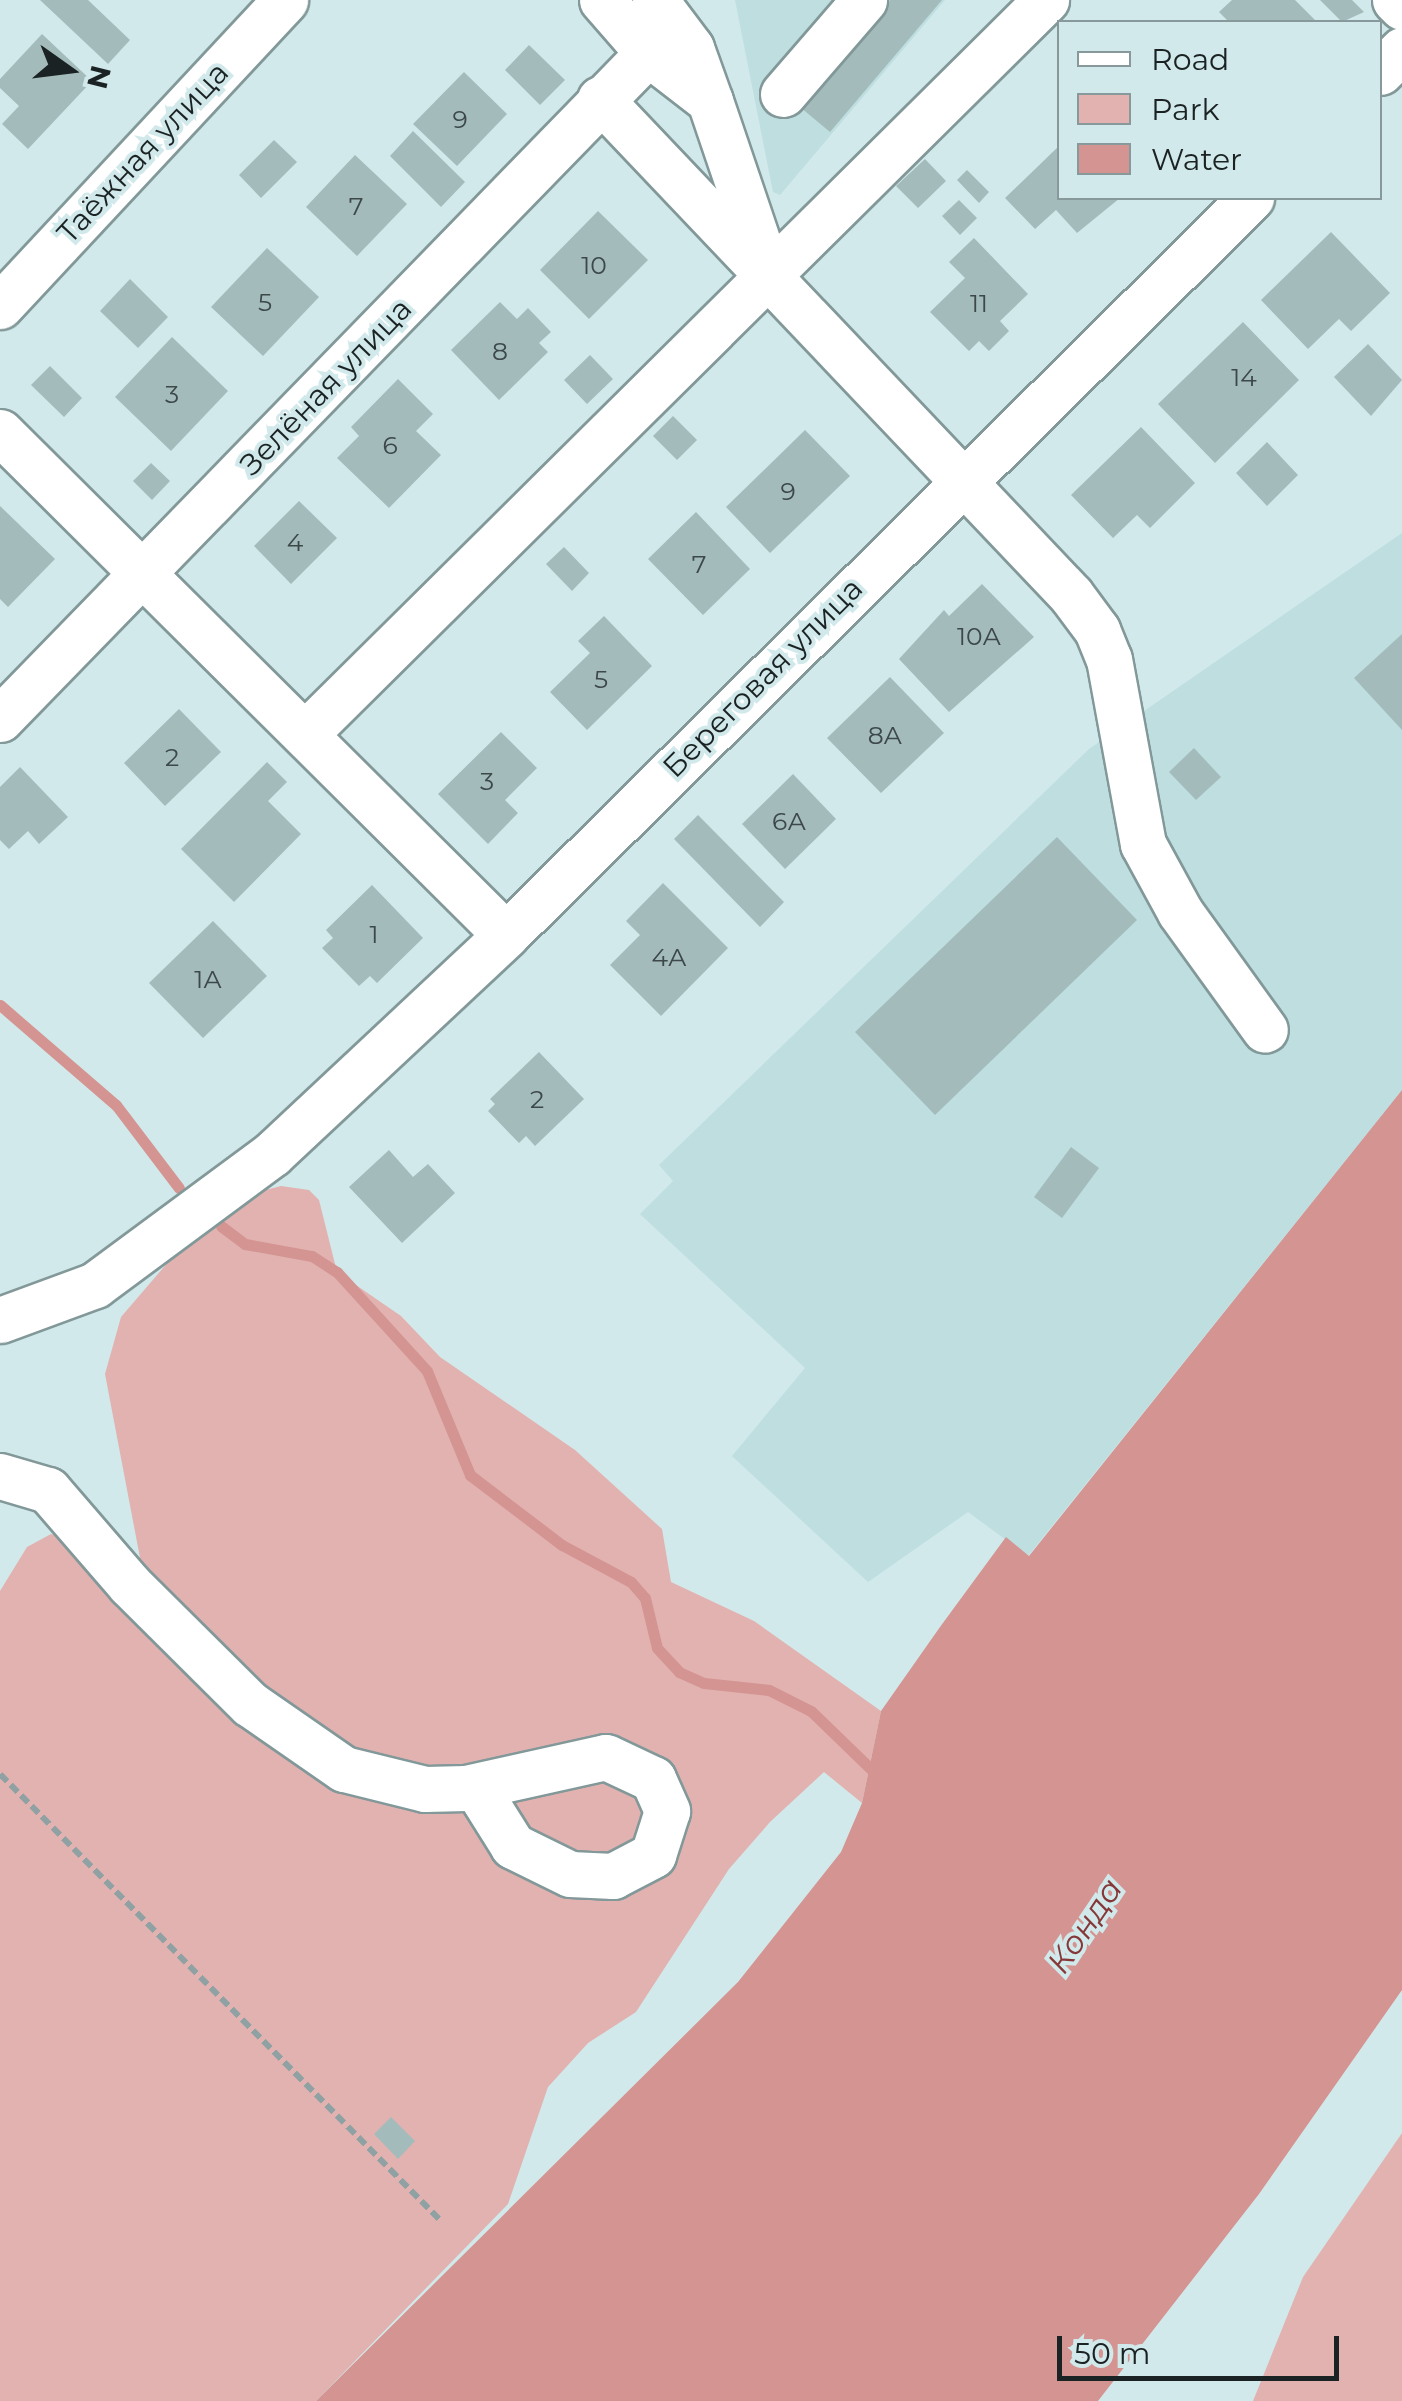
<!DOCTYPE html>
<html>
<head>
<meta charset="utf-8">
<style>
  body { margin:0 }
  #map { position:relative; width:1402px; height:2401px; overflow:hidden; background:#d2e9eb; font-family:Montserrat,sans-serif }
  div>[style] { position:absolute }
  .built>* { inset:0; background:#bedee0 }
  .green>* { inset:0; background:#e1b2b0 }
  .water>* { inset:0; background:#d49491 }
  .stream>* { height:11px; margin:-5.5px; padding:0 5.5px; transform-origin:5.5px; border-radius:5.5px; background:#d49491 }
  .building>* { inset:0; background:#a4bbbc }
  .path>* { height:6px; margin-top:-3px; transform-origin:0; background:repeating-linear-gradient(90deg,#8fa1a3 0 10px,transparent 0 15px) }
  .roads { filter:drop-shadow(2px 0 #829899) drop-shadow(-2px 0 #829899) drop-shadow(0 2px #829899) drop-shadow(0 -2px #829899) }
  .minor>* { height:45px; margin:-22.5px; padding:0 22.5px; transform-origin:22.5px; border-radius:22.5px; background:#fff }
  span { translate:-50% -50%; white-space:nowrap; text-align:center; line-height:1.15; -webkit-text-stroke:8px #d2e9eb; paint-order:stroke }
  .number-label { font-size:25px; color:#3c4849 }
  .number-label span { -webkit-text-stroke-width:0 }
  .street-label { font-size:30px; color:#1a2223 }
  .water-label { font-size:32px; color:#863738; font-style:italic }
  .legend { position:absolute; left:1057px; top:20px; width:325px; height:180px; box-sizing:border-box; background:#d2e9eb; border:2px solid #88999b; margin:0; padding:12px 18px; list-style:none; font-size:30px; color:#1a2223 }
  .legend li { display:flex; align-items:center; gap:20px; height:50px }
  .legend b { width:50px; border:2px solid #88999b }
  .north { position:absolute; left:20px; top:20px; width:100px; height:100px; -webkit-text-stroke:8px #d2e9eb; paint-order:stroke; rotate:104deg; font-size:28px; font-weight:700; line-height:40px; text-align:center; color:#1a2223 }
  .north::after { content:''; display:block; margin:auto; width:35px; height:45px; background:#1a2223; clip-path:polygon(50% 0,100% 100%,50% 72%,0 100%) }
  .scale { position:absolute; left:1057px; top:2336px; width:282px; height:45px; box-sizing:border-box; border:5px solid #1a2223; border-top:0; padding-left:12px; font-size:30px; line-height:35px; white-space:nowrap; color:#1a2223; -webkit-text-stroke:8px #d2e9eb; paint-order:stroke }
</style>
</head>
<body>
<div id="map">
  <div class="built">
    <i style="clip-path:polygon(735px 0,945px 0,780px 195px,773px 192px)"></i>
    <i style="clip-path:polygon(1402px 533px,1402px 1090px,1028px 1556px,968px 1512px,868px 1582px,732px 1456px,805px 1368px,640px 1214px,673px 1181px,659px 1165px,1089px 749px)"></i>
  </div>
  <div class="green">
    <i style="clip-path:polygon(281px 1186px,309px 1190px,319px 1200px,337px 1272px,401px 1316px,440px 1357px,575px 1450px,662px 1529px,671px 1582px,754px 1621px,881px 1711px,862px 1803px,824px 1772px,770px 1822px,729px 1869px,636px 2012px,588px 2043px,548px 2087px,508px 2204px,316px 2401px,0 2401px,0 1591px,27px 1547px,51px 1534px,141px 1563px,105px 1374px,121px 1317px,194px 1232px,254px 1193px)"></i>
    <i style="clip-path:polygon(1402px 2133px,1402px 2401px,1253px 2401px,1303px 2277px)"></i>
  </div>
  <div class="water">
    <i style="clip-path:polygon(1402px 1090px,1402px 1990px,1259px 2194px,1098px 2401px,316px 2401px,738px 1982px,841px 1852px,862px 1803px,881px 1711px,940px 1627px,1006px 1537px,1029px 1556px)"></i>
  </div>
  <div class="stream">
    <i style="left:0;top:1005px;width:153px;rotate:40.8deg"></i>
    <i style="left:116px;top:1105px;width:104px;rotate:52.8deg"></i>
    <i style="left:221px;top:1226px;width:30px;rotate:37deg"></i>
    <i style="left:245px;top:1244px;width:68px;rotate:10.2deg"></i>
    <i style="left:312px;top:1256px;width:30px;rotate:33deg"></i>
    <i style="left:337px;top:1272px;width:134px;rotate:47.7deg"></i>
    <i style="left:427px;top:1371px;width:113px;rotate:67.5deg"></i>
    <i style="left:470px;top:1475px;width:116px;rotate:37.3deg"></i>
    <i style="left:562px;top:1545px;width:78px;rotate:28.2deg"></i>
    <i style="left:631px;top:1582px;width:21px;rotate:49deg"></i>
    <i style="left:645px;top:1598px;width:51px;rotate:76.5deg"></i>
    <i style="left:657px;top:1648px;width:33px;rotate:47deg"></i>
    <i style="left:679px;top:1672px;width:27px;rotate:24deg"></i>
    <i style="left:704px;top:1683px;width:65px;rotate:6.1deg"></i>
    <i style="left:769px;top:1690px;width:47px;rotate:26.6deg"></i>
    <i style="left:811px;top:1711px;width:92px;rotate:44.1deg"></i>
  </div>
  <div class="building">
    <i style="clip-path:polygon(40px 0,88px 0,130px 40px,108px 64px)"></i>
    <i style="clip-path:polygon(890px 0,942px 0,830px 132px,800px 107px)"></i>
    <i style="clip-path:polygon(1232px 0,1295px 0,1315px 20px,1229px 22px,1219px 12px)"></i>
    <i style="clip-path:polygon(1320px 0,1352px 0,1364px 12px,1342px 22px)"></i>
    <i style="clip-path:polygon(42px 34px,92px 81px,28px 149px,2px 124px,19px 106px,0 88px,0 79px)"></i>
    <i style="clip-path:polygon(529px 45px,565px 80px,540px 105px,505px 70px)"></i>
    <i style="clip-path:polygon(464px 72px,507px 114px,457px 166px,413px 124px)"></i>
    <i style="clip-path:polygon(413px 131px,465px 182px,441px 207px,390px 156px)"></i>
    <i style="clip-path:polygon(274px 140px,297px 162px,261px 198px,239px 175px)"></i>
    <i style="clip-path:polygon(1060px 145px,1060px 198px,1120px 198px,1077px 233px,1056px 210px,1035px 229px,1005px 198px)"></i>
    <i style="clip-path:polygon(355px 155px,407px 204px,357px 256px,306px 207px)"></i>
    <i style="clip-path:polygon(925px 159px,946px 181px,918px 208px,896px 186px)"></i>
    <i style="clip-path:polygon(967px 170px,989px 192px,979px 203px,957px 180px)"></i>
    <i style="clip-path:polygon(959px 200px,977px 218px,960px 235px,942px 216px)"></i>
    <i style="clip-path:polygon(598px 211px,648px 260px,589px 319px,540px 270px)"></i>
    <i style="clip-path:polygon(1331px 232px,1390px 293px,1351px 331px,1339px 319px,1308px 349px,1261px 300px)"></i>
    <i style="clip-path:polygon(974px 238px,1028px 294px,1000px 321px,1009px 331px,989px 351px,979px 341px,969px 351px,930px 312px,965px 278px,949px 262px)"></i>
    <i style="clip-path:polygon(267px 248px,319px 297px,263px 356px,211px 307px)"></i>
    <i style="clip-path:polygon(130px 279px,168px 317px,138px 348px,100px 311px)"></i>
    <i style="clip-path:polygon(500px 302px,517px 319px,528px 308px,551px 332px,539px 343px,548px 352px,499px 400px,451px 350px)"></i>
    <i style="clip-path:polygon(1243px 322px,1299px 380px,1215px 463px,1158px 404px)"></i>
    <i style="clip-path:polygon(172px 337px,228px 391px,171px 451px,115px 397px)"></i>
    <i style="clip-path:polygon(1368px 344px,1402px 380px,1371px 416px,1334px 377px)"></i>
    <i style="clip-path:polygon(590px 355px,613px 379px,587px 404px,564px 380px)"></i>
    <i style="clip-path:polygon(50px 366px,82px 398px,64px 417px,31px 385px)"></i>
    <i style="clip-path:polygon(398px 379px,433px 414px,416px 431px,441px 455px,389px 508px,337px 458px,359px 436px,351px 427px)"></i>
    <i style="clip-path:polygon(673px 416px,697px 440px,677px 460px,653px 436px)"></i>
    <i style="clip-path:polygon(1141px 427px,1195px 483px,1150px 528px,1137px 515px,1113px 538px,1071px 495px)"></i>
    <i style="clip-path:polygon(805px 430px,850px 476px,770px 553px,726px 507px)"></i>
    <i style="clip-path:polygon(1267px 442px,1298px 475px,1267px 506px,1236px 473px)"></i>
    <i style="clip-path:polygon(151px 463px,170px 481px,152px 500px,133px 481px)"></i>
    <i style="clip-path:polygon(299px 501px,337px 538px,291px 584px,254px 546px)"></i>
    <i style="clip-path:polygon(0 506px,55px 559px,8px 607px,0 599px)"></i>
    <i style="clip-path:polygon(696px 512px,750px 569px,703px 615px,648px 559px)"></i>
    <i style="clip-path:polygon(564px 547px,589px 573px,572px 591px,546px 564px)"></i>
    <i style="clip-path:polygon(982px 584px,1034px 637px,949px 712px,899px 659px,944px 610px,949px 616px)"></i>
    <i style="clip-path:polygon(604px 616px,652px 666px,587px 730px,550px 692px,590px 653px,578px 641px)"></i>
    <i style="clip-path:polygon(1402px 634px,1402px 730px,1354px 678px)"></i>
    <i style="clip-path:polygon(890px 677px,944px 733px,881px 793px,827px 738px)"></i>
    <i style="clip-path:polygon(179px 709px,221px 752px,165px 806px,124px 763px)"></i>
    <i style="clip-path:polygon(501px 732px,537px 768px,505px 800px,518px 813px,488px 844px,438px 794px)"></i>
    <i style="clip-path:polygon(1194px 748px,1221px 777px,1196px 800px,1169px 772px)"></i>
    <i style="clip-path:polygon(267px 762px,287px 782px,268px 801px,301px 834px,234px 902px,181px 849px)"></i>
    <i style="clip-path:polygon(20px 767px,68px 817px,39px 844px,28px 831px,9px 849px,0 840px,0 787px)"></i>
    <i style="clip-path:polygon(793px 774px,836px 819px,785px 869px,742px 824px)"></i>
    <i style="clip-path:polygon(698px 815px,784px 902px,760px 927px,674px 839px)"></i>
    <i style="clip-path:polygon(1057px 837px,1137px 920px,935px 1115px,855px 1032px)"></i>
    <i style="clip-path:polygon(663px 883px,728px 948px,661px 1016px,610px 965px,640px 935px,626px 921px)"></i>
    <i style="clip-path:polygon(372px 885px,423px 938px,377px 983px,370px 976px,359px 986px,322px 948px,333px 938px,326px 930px)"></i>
    <i style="clip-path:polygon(213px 921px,267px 976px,203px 1038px,149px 983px)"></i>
    <i style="clip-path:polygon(539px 1052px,584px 1099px,535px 1146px,526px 1136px,519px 1143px,488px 1111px,495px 1104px,490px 1099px)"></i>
    <i style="clip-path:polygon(1071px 1147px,1099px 1168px,1062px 1218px,1034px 1197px)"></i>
    <i style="clip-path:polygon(389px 1150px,413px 1177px,428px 1164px,455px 1193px,402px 1243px,349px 1187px)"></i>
    <i style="clip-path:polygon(391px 2117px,415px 2141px,398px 2159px,374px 2134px)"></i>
  </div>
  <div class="path">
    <i style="left:0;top:1774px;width:625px;rotate:45.39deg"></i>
  </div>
  <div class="roads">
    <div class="minor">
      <i style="left:602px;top:0;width:70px;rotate:49deg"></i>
      <i style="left:648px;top:53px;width:78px;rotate:37.7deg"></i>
      <i style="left:710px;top:101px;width:181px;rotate:71.3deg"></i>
      <i style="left:655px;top:0;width:60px;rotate:53.1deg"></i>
      <i style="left:691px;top:48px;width:56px;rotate:70.3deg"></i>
      <i style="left:1395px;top:0;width:10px;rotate:45deg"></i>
      <i style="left:1380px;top:72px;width:31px;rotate:-45deg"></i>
      <i style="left:783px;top:94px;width:124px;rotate:-49.2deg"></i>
      <i style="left:600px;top:99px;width:684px;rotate:46.48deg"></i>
      <i style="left:1071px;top:595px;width:44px;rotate:53.4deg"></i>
      <i style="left:1097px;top:630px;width:31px;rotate:68deg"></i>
      <i style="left:1109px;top:659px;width:188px;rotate:79.6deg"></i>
      <i style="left:1143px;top:844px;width:77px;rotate:61.4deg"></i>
      <i style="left:1180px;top:912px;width:145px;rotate:54.2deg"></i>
      <i style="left:0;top:306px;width:418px;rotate:-47deg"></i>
      <i style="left:0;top:432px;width:713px;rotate:44.83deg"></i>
      <i style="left:0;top:719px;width:929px;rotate:-45.78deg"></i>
      <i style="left:308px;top:731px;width:1039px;rotate:-44.73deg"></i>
      <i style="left:0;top:1320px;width:101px;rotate:-20.2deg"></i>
      <i style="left:95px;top:1285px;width:220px;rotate:-36.5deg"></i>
      <i style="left:272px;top:1154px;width:320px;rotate:-43.1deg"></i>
      <i style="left:506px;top:935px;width:1048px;rotate:-44.69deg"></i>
      <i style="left:0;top:1476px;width:50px;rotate:16.3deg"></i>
      <i style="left:48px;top:1490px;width:125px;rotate:49.2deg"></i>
      <i style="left:130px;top:1585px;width:169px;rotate:44.8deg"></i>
      <i style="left:250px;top:1704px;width:114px;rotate:34.7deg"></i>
      <i style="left:344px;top:1769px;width:83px;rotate:13.9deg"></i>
      <i style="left:425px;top:1789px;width:41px;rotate:-1.4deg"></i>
      <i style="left:466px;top:1788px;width:143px;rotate:-12.5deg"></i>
      <i style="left:606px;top:1757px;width:52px;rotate:25.1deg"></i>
      <i style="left:653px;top:1779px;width:35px;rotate:66deg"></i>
      <i style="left:667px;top:1811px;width:46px;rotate:107.7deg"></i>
      <i style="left:653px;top:1855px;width:45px;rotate:152.3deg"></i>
      <i style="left:613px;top:1876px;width:43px;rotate:-177.3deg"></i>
      <i style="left:570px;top:1874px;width:64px;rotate:-153.8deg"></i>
      <i style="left:513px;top:1846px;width:70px;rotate:-122.1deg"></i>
    </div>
  </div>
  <div class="number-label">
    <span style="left:460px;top:119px">9</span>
    <span style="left:356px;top:206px">7</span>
    <span style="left:594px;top:265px">10</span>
    <span style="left:265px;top:302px">5</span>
    <span style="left:979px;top:303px">11</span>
    <span style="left:500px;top:351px">8</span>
    <span style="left:1244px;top:377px">14</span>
    <span style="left:172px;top:394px">3</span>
    <span style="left:390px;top:445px">6</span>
    <span style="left:788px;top:491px">9</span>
    <span style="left:295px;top:542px">4</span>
    <span style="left:699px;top:564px">7</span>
    <span style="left:979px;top:636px">10А</span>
    <span style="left:601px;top:679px">5</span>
    <span style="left:885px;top:735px">8А</span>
    <span style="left:172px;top:757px">2</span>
    <span style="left:487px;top:781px">3</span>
    <span style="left:789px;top:821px">6А</span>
    <span style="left:374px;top:934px">1</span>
    <span style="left:669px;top:957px">4А</span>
    <span style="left:208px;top:979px">1А</span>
    <span style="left:537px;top:1099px">2</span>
  </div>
  <div class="street-label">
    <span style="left:143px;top:153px;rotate:-47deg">Таёжная улица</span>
    <span style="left:326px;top:387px;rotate:-46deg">Зелёная улица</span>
    <span style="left:763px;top:678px;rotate:-45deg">Береговая улица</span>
  </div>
  <div class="water-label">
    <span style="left:1085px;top:1926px;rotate:-56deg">Конда</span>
  </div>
  <ul class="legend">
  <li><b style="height:12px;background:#fff"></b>Road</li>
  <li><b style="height:28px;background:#e1b2b0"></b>Park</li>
  <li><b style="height:28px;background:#d49491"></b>Water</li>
  </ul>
  <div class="north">N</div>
  <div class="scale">50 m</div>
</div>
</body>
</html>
